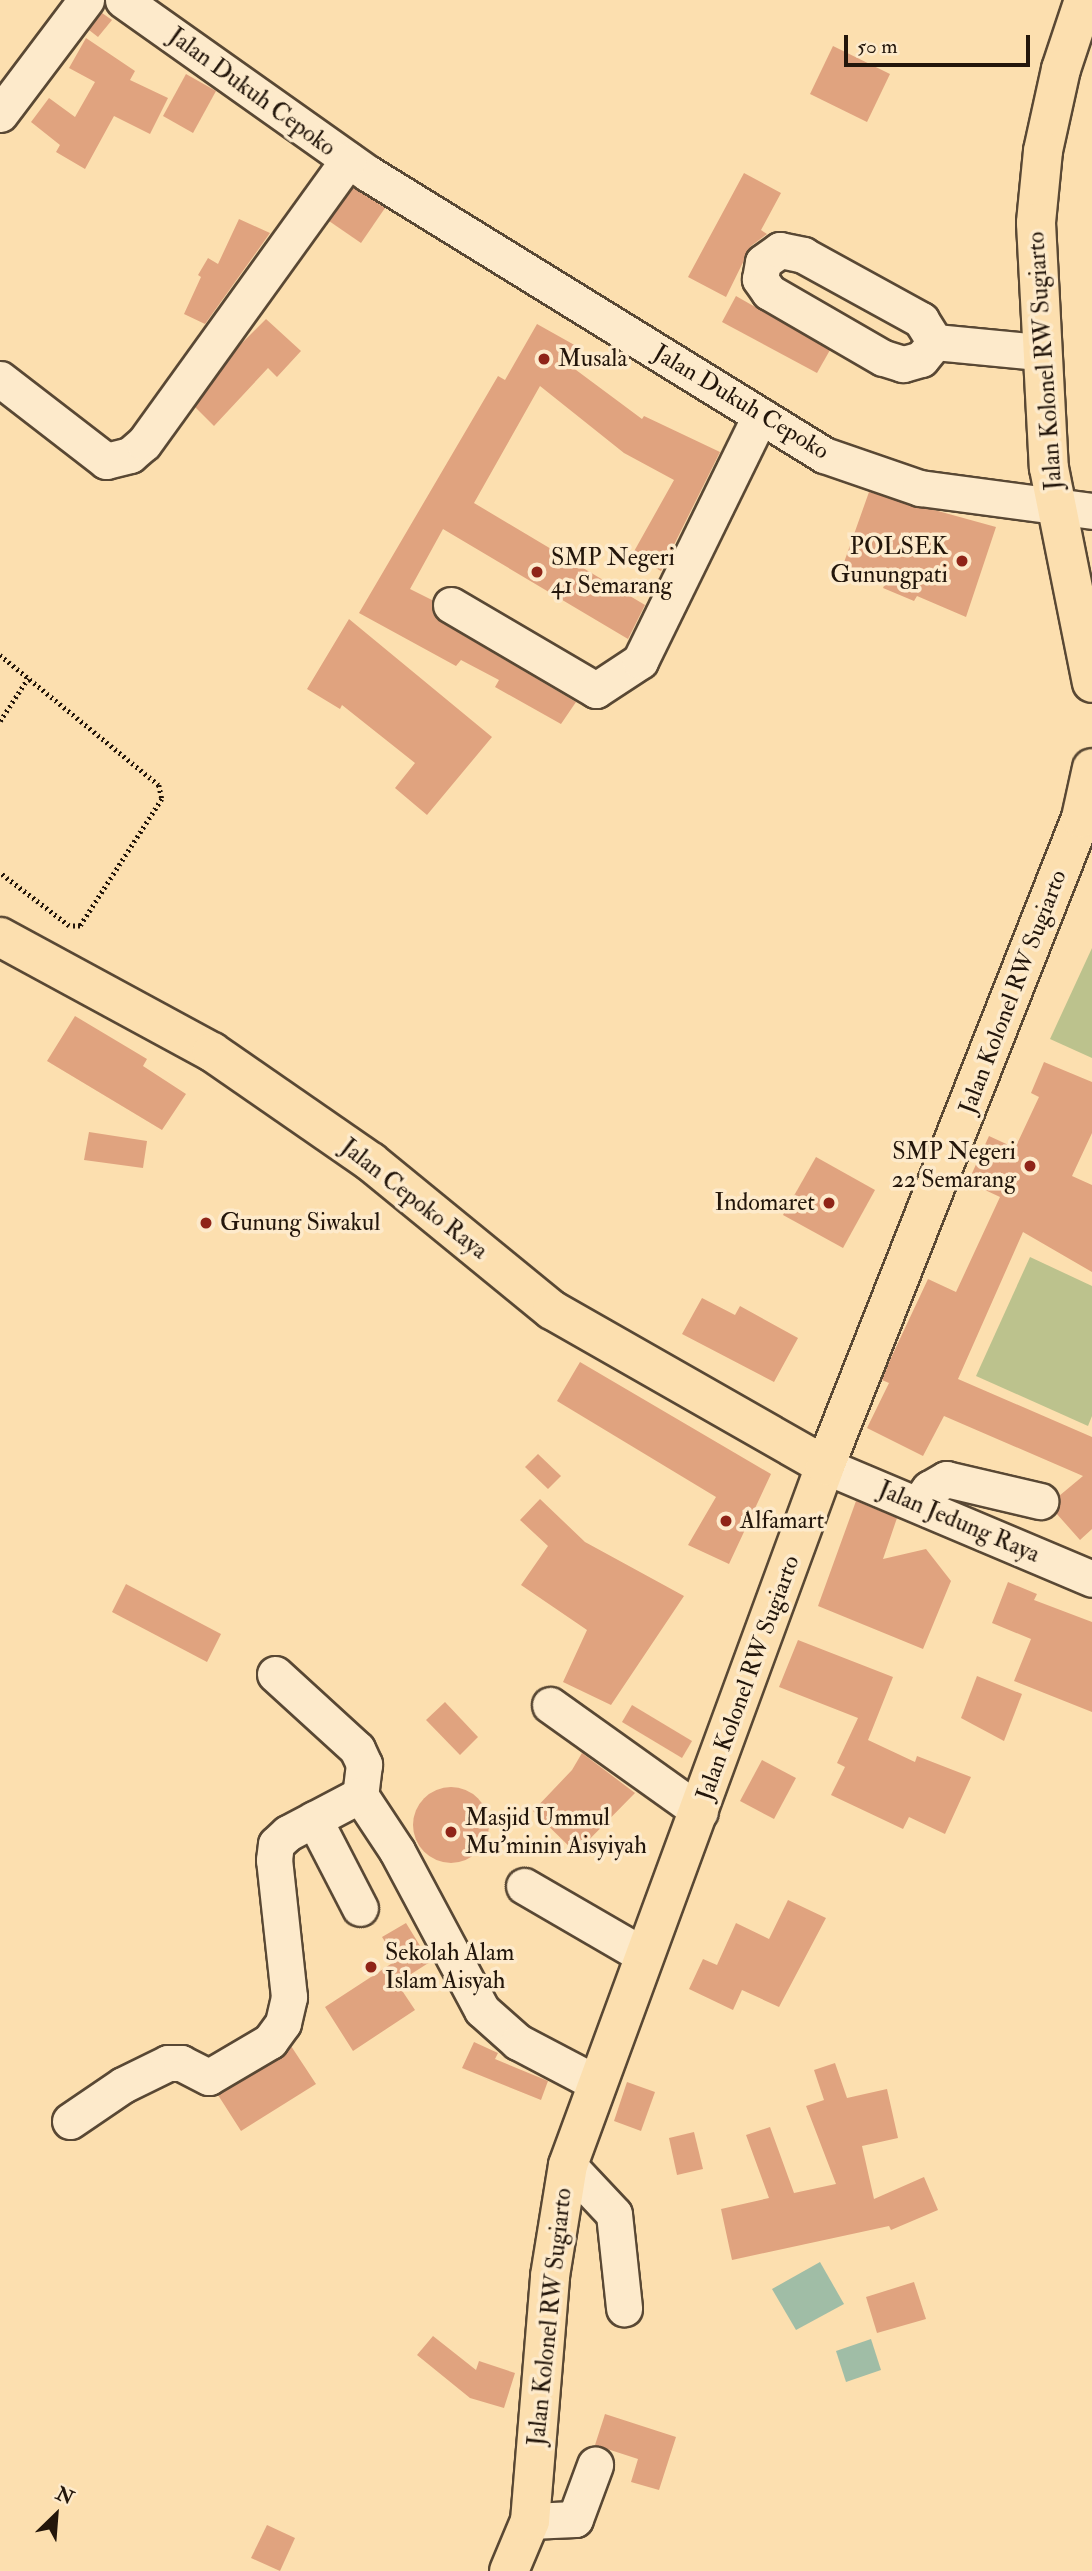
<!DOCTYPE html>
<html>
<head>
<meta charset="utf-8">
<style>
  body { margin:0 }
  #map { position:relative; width:1092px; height:2571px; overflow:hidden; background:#fcdfaf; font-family:"IM FELL Double Pica",serif }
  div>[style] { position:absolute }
  .green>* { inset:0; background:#bcc28d }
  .water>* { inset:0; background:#a0bda6 }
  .building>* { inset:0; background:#e0a37f }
  .round { border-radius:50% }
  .path>* { height:4.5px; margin-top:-2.25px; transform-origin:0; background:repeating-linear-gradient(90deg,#23160b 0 2px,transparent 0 5.5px) }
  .roads { filter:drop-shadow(2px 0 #594834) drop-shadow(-2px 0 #594834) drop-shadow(0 2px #594834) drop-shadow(0 -2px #594834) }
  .minor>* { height:35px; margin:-17.5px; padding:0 17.5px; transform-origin:17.5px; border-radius:17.5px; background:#fdeacb }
  .major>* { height:38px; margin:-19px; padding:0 19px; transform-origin:19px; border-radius:19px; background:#fcdfaf }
  .dots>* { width:19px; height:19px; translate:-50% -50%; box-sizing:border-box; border:4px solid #fdeacb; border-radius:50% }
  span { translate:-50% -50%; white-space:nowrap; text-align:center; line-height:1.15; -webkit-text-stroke:7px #fdeacb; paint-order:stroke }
  .street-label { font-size:24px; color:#23160b }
  .poi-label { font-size:24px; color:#23160b }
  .left { translate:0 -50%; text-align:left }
  .right { translate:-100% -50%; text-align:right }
  .north { position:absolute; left:21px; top:2480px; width:70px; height:70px; -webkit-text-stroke:5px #fdeacb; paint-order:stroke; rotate:25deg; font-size:19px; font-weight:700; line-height:28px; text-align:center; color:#23160b }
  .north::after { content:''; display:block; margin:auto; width:24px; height:32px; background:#23160b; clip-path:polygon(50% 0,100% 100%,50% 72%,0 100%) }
  .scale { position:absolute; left:844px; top:35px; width:186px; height:32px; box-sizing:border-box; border:4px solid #23160b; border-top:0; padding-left:9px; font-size:21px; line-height:24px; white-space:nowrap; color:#23160b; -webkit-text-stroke:5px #fdeacb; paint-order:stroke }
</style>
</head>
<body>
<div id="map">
  <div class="green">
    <i style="clip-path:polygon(1092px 948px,1092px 1058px,1050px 1039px)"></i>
    <i style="clip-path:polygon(1030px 1257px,1092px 1286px,1092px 1416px,1088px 1426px,976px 1376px)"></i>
  </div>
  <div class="water">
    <i style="clip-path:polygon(820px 2262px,844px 2304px,796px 2330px,772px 2289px)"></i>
    <i style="clip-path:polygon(871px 2339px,881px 2370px,846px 2382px,836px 2351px)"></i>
  </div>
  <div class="building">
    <i style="clip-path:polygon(102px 13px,112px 20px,98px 37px,89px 30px)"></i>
    <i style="clip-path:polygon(86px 38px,135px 71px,130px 80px,168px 98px,150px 134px,114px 116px,85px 169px,56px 152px,60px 145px,31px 122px,49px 98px,75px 117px,95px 82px,69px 68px)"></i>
    <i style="clip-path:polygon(833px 46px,890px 74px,867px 122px,810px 94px)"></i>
    <i style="clip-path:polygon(186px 74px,216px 91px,193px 133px,163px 116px)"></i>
    <i style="clip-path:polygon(744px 173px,781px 193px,761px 230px,767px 234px,751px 246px,726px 297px,688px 277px)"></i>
    <i style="clip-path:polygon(353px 187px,385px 208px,361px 243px,329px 221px)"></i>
    <i style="clip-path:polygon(239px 219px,270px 233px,205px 324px,184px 314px,201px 277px,198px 275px,208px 258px,218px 264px)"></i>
    <i style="clip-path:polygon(736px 296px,830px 350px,817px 373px,722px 322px)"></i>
    <i style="clip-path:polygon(266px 319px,301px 351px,277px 377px,268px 368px,214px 426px,195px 407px,236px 349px)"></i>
    <i style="clip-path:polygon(537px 324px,578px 347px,568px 364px,642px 419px,644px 416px,720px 452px,661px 571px,632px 555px,674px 480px,624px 453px,540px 386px,474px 503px,645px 605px,628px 639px,443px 529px,410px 589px,432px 600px,433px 614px,441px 622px,576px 702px,561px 724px,495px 687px,499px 680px,461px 660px,456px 666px,359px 613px,498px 376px,505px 380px)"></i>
    <i style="clip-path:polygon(869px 492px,996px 527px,966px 617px,917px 596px,914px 601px,883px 588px,885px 584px,842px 568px)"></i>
    <i style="clip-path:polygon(349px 619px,492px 737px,427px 815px,395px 788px,415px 763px,342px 705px,340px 709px,307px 689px)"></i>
    <i style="clip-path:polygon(75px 1016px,147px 1059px,143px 1066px,186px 1094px,162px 1130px,47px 1061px)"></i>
    <i style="clip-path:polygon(1044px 1062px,1092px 1082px,1092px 1133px,1072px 1176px,1092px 1185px,1092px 1272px,1023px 1232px,958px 1379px,1092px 1437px,1092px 1529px,1080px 1540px,1056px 1513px,1059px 1496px,1083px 1476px,944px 1416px,923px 1456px,867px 1428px,889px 1383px,882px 1380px,890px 1360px,928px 1279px,956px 1292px,1000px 1197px,968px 1182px,989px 1136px,1015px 1148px,1039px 1097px,1031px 1093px)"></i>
    <i style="clip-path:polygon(89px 1132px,147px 1141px,143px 1168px,84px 1160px)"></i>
    <i style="clip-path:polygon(816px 1157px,875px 1190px,843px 1248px,783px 1215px)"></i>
    <i style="clip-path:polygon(702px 1298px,735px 1315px,740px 1306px,798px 1338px,774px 1382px,682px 1334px)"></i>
    <i style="clip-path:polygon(580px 1362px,771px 1474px,729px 1564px,688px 1545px,716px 1497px,557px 1401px)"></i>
    <i style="clip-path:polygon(538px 1454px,561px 1476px,548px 1489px,525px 1467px)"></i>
    <i style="clip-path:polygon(540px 1499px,585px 1542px,684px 1596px,611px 1705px,563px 1682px,587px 1630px,521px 1585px,548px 1546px,520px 1520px)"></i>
    <i style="clip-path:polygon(856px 1501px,897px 1518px,883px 1559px,926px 1549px,951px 1581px,923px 1649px,818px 1606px)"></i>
    <i style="clip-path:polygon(1008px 1582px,1037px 1594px,1034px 1600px,1092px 1622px,1092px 1712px,1014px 1681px,1031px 1639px,992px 1623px)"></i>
    <i style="clip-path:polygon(126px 1584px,221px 1634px,207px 1662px,112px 1612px)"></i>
    <i style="clip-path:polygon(798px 1640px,893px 1677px,868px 1740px,915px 1762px,917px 1756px,971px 1777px,945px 1834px,909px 1817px,903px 1829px,831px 1795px,845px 1767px,837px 1763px,858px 1718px,779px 1687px)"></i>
    <i style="clip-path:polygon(977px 1676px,1022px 1694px,1004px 1741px,961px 1718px)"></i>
    <i style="clip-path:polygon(445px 1702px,478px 1737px,460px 1755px,426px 1720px)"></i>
    <i style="clip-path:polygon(632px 1705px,692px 1741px,682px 1758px,622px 1722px)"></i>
    <i style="clip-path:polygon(582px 1753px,635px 1793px,576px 1853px,533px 1811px,572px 1770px)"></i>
    <i style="clip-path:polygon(762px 1760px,796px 1778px,774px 1819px,740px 1801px)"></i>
    <i class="round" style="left:413px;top:1787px;width:76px;height:76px"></i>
    <i style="clip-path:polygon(788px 1900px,826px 1918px,779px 2007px,742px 1990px,733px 2010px,689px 1989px,703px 1959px,717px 1965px,736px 1923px,769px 1939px)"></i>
    <i style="clip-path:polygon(406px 1923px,430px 1962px,397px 1983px,415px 2010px,353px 2051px,325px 2007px,397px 1960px,382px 1937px)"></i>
    <i style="clip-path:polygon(474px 2042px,498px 2053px,495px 2059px,548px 2081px,541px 2100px,462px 2068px)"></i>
    <i style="clip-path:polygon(291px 2046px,316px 2084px,241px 2131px,218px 2095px,280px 2058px)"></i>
    <i style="clip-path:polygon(835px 2063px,847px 2098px,887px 2089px,898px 2138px,862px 2146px,874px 2199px,924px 2177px,938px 2210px,891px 2230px,889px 2226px,732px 2260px,721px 2209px,769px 2198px,746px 2135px,770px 2127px,794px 2193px,836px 2184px,806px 2106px,824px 2100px,814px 2070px)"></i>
    <i style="clip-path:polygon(627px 2082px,655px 2092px,641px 2131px,614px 2121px)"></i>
    <i style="clip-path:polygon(694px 2132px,703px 2169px,677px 2175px,669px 2138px)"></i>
    <i style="clip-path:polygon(914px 2282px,926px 2319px,877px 2333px,866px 2297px)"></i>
    <i style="clip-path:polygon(433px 2336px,476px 2370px,479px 2361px,515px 2373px,504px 2408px,470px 2398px,417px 2355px)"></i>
    <i style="clip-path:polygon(605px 2414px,676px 2437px,659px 2490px,631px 2482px,638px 2459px,595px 2445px)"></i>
    <i style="clip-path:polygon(267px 2525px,295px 2538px,280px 2571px,251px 2558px)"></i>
  </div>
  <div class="path">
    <i style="left:0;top:655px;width:205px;rotate:39.3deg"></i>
    <i style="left:159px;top:785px;width:14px;rotate:78deg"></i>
    <i style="left:162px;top:799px;width:151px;rotate:122.8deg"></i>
    <i style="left:80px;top:926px;width:11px;rotate:180deg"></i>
    <i style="left:69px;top:926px;width:87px;rotate:-142.5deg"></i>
    <i style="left:0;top:721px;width:51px;rotate:-56.9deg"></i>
  </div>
  <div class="roads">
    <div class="minor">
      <i style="left:123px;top:0;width:301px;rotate:35.3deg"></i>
      <i style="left:369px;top:174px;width:535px;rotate:31.7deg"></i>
      <i style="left:824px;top:455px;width:102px;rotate:19deg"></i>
      <i style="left:920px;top:488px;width:174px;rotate:7.6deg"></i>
      <i style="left:0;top:114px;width:143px;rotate:-53deg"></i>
      <i style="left:935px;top:342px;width:22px;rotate:129deg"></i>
      <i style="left:921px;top:359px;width:19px;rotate:164deg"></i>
      <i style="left:903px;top:364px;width:21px;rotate:-163deg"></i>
      <i style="left:883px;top:358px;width:132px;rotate:-149.9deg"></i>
      <i style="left:769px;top:292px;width:16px;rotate:-125deg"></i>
      <i style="left:760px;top:279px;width:17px;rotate:-80deg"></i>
      <i style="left:763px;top:262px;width:21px;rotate:-35deg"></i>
      <i style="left:780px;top:250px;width:24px;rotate:12deg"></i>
      <i style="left:803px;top:255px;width:135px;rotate:28.8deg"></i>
      <i style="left:921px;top:320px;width:26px;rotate:58deg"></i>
      <i style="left:935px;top:342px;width:104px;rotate:5.5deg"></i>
      <i style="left:0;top:379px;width:134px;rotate:37.7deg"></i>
      <i style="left:106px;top:461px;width:25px;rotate:-14deg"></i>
      <i style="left:130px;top:455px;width:18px;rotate:-41deg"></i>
      <i style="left:144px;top:443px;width:349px;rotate:-54.2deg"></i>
      <i style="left:451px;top:605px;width:168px;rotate:30.4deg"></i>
      <i style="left:596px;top:690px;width:53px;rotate:-33.4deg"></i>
      <i style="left:640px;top:661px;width:273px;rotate:-63.9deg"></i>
      <i style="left:825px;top:1466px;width:290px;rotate:22.9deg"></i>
      <i style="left:918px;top:1504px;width:19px;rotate:-54deg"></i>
      <i style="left:929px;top:1489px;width:20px;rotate:-30deg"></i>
      <i style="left:946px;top:1479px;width:97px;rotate:13.2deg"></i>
      <i style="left:275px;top:1674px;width:111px;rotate:42.4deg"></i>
      <i style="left:357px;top:1749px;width:17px;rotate:65deg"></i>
      <i style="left:364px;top:1764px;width:31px;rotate:97deg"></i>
      <i style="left:360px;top:1795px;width:67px;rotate:56.5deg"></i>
      <i style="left:397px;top:1851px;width:180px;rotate:61.9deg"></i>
      <i style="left:482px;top:2010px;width:48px;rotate:41.6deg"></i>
      <i style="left:518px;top:2042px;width:88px;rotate:27.7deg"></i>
      <i style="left:550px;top:1705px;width:184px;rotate:35.5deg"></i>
      <i style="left:314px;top:1819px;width:100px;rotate:62.7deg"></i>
      <i style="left:524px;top:1886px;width:138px;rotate:30.1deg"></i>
      <i style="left:70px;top:2121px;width:64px;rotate:-34.2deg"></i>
      <i style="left:123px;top:2085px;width:50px;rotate:-26.1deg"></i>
      <i style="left:168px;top:2063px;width:13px"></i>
      <i style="left:181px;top:2063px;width:31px;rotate:27deg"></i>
      <i style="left:209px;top:2077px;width:71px;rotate:-30.5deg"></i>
      <i style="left:270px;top:2041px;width:22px;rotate:-54deg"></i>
      <i style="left:283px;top:2023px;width:27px;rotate:-77deg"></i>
      <i style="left:289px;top:1997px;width:138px;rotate:-96.2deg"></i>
      <i style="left:274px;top:1860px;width:16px;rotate:-83deg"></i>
      <i style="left:276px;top:1844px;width:16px;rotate:-43deg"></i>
      <i style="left:288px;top:1833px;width:81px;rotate:-27.8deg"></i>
      <i style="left:568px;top:2165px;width:67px;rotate:46.8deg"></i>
      <i style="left:614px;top:2214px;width:95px;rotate:83.9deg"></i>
      <i style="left:530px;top:2521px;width:45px;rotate:-2.5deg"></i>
      <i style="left:575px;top:2519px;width:58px;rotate:-69.7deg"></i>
    </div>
    <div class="major">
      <i style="left:1084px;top:0;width:73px;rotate:108.4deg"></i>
      <i style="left:1061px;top:69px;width:84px;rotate:102.4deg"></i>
      <i style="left:1043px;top:151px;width:72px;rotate:95.6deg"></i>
      <i style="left:1036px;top:223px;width:245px;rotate:87deg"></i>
      <i style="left:1049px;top:468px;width:219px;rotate:78.7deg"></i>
      <i style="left:0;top:937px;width:241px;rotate:28.5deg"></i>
      <i style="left:212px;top:1052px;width:193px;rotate:34.7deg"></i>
      <i style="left:371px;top:1162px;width:234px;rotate:39.3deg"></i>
      <i style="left:552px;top:1310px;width:314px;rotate:29.7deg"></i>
      <i style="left:509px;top:2571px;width:54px;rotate:-67.2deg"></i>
      <i style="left:530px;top:2521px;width:246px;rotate:-85.3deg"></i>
      <i style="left:550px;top:2276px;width:112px;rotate:-80.8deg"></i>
      <i style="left:568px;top:2165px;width:745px;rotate:-69.81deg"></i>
      <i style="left:825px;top:1466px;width:697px;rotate:-68.44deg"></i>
      <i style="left:1081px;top:818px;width:51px;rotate:-77.6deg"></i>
    </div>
  </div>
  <div class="dots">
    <i style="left:544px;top:359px;background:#8f2418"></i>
    <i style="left:962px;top:561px;background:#8f2418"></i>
    <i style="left:537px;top:572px;background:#8f2418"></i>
    <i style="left:1030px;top:1166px;background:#8f2418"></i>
    <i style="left:829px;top:1203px;background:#8f2418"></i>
    <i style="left:206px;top:1223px;background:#8f2418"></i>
    <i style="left:726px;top:1521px;background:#8f2418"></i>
    <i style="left:451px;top:1832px;background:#8f2418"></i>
    <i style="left:371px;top:1967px;background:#8f2418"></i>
  </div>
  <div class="street-label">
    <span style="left:252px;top:92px;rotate:36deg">Jalan Dukuh Cepoko</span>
    <span style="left:1045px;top:361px;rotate:-94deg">Jalan Kolonel RW Sugiarto</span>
    <span style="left:741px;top:402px;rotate:31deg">Jalan Dukuh Cepoko</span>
    <span style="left:1013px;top:992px;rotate:-69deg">Jalan Kolonel RW Sugiarto</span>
    <span style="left:414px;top:1199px;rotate:38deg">Jalan Cepoko Raya</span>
    <span style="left:959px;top:1522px;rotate:23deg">Jalan Jedung Raya</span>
    <span style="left:748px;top:1678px;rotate:-70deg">Jalan Kolonel RW Sugiarto</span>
    <span style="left:550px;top:2317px;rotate:-84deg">Jalan Kolonel RW Sugiarto</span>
  </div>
  <div class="poi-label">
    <span class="left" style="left:558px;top:359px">Musala</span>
    <span class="right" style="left:948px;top:561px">POLSEK<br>Gunungpati</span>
    <span class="left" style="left:551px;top:572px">SMP Negeri<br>41 Semarang</span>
    <span class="right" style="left:1016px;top:1166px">SMP Negeri<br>22 Semarang</span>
    <span class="right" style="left:815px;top:1203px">Indomaret</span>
    <span class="left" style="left:220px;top:1223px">Gunung Siwakul</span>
    <span class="left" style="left:740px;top:1521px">Alfamart</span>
    <span class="left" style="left:465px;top:1832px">Masjid Ummul<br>Mu'minin Aisyiyah</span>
    <span class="left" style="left:385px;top:1967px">Sekolah Alam<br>Islam Aisyah</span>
  </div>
  <div class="north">N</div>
  <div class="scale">50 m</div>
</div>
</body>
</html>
